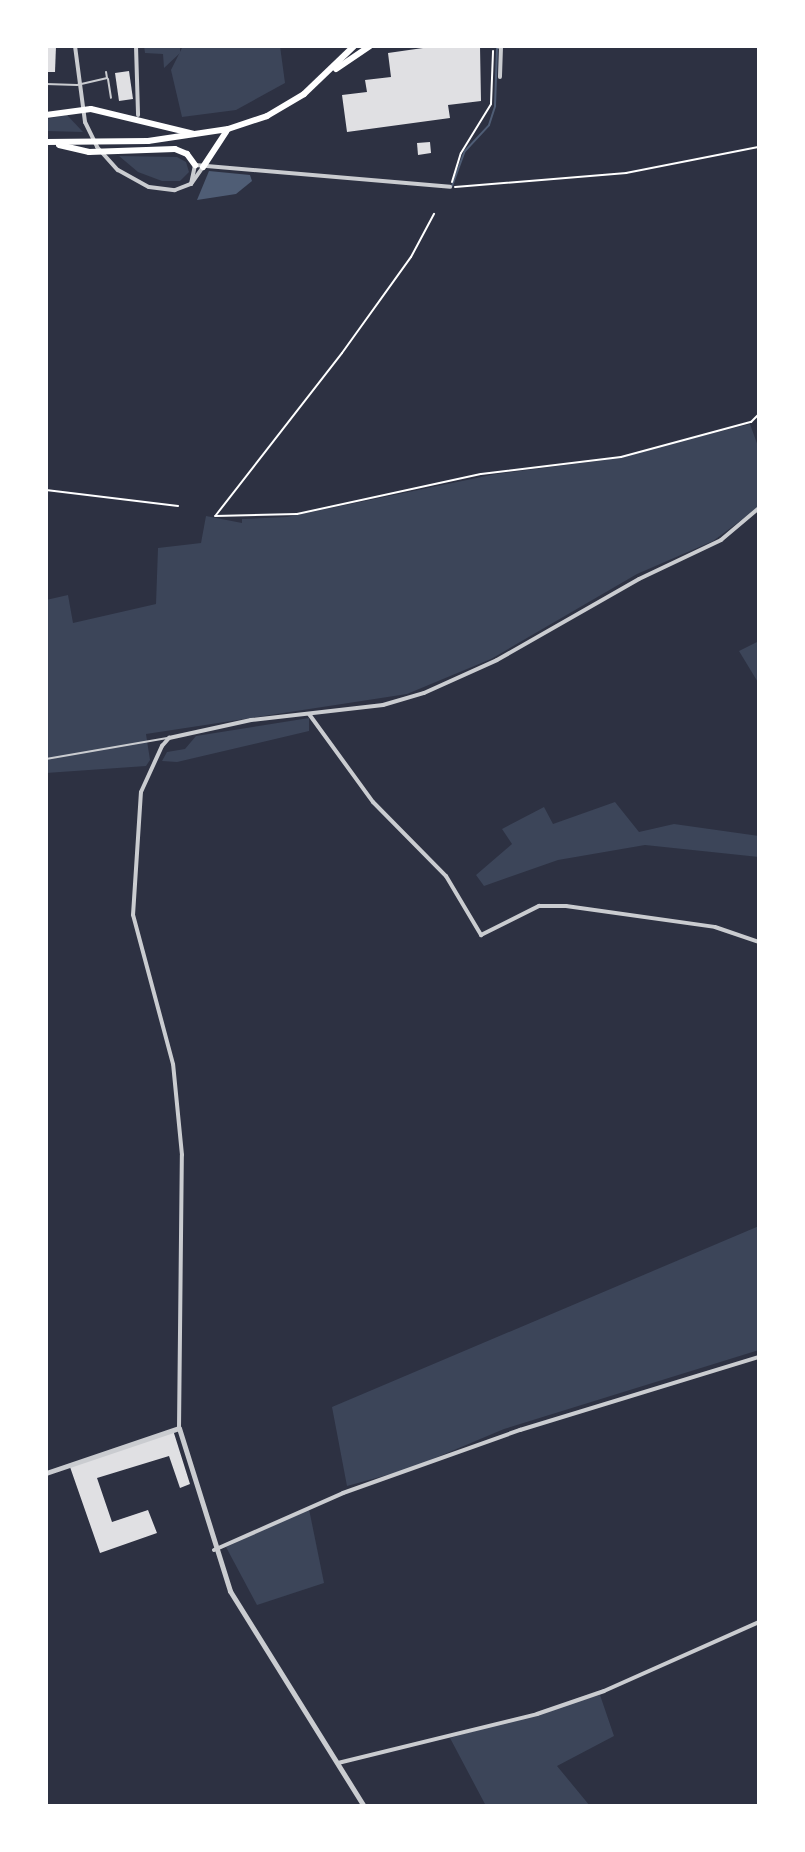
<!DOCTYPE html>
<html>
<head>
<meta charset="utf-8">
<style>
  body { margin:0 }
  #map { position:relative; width:805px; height:1852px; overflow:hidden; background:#2d3142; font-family:"Source Sans 3",sans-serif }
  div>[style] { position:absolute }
  .green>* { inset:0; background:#3c4559 }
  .water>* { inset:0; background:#4f5d75 }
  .stream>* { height:2px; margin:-1px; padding:0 1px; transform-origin:1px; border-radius:1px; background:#4f5d75 }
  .building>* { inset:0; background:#e0e0e3 }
  .path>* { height:2px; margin:-1px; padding:0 1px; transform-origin:1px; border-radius:1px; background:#fff }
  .service>* { height:2px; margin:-1px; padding:0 1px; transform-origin:1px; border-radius:1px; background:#caccd0 }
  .minor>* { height:4px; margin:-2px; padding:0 2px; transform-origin:2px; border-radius:2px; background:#caccd0 }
  .tertiary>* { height:5px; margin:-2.5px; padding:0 2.5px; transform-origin:2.5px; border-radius:2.5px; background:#caccd0 }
  .primary>* { height:6px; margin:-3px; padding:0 3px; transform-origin:3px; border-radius:3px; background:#fff }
  .trunk>* { height:6px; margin:-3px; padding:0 3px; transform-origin:3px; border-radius:3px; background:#fff }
  span { translate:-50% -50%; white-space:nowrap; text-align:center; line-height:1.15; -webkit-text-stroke:8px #fff; paint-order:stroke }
  .frame { position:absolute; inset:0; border:48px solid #fff; pointer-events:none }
</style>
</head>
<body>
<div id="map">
  <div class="green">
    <i style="clip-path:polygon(144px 46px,180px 46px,180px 53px,164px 68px,163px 54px,145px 53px)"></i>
    <i style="clip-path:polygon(183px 46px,280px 46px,285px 83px,236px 110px,182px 117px,171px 70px)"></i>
    <i style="clip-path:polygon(67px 115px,83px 132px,46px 131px,46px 119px)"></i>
    <i style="clip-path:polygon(119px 156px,177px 157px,186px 162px,189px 172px,180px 181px,162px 181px,138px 172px)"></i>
    <i style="clip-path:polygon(750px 424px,759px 449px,759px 507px,713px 541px,637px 574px,491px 659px,407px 694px,146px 734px,150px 760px,146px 766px,46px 773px,46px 600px,68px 595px,73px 623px,156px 604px,158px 548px,201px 543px,206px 516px,242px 523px,242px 519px,287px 517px,496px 474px,605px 460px)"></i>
    <i style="clip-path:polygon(759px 641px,759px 684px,739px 651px)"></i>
    <i style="clip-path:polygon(309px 718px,309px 731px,177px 762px,162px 761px,167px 752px,185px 749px,196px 736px)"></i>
    <i style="clip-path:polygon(615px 802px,639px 832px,674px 824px,759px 836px,759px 857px,645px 845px,558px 860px,484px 886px,476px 875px,512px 844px,502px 829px,544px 807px,553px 824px)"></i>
    <i style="clip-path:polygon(759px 1226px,759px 1350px,504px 1429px,409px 1469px,347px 1486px,332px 1407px)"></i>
    <i style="clip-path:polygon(309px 1509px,324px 1583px,257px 1605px,226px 1547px)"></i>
    <i style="clip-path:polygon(600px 1695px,614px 1736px,557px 1766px,590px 1806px,486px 1806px,450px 1738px)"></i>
  </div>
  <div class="water">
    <i style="clip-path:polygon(209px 171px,250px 175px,252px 181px,236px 194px,197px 200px)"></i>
  </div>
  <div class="stream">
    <i style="left:452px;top:186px;width:37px;rotate:-70deg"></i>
    <i style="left:465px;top:151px;width:35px;rotate:-47deg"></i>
    <i style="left:489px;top:125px;width:20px;rotate:-72deg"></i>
    <i style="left:495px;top:106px;width:58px;rotate:-88deg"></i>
  </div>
  <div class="building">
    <i style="clip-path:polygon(46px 46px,56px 46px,55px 72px,46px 72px)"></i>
    <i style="clip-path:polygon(437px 46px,480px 46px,481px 101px,448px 105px,450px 118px,347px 132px,342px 95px,367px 92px,365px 80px,391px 77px,388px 53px)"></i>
    <i style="clip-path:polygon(129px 71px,133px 99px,119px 101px,115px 73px)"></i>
    <i style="clip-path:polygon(430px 142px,431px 153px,418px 155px,417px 143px)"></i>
    <i style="clip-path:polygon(173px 1430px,190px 1484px,180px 1488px,169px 1456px,97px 1478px,112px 1522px,148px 1510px,157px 1533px,100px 1553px,70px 1467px)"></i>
  </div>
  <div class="path">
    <i style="left:452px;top:182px;width:30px;rotate:-73deg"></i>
    <i style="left:461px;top:153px;width:57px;rotate:-58.5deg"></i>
    <i style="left:491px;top:104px;width:53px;rotate:-87.8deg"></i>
    <i style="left:455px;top:187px;width:172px;rotate:-4.7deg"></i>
    <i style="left:626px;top:173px;width:136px;rotate:-11.1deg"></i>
    <i style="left:46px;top:490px;width:133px;rotate:6.9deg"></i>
    <i style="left:216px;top:515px;width:205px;rotate:-52.1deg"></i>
    <i style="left:342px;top:353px;width:118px;rotate:-54.3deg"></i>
    <i style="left:411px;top:257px;width:49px;rotate:-61.9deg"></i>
    <i style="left:215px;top:516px;width:82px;rotate:-1.4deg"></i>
    <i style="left:297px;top:514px;width:188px;rotate:-12.3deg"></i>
    <i style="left:481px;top:474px;width:141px;rotate:-6.9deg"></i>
    <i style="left:621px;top:457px;width:135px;rotate:-15.1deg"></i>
    <i style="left:751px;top:422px;width:11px;rotate:-45deg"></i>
  </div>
  <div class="service">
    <i style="left:108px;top:79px;width:19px;rotate:81deg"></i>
    <i style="left:46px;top:84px;width:31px;rotate:2deg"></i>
    <i style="left:77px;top:85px;width:31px;rotate:-13deg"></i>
    <i style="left:107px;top:78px;width:6px;rotate:-99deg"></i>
    <i style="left:46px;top:759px;width:123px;rotate:-9.8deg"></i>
  </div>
  <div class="minor">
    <i style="left:75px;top:46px;width:77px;rotate:82.5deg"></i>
    <i style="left:85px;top:122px;width:28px;rotate:64deg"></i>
    <i style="left:97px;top:147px;width:31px;rotate:48deg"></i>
    <i style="left:118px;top:170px;width:35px;rotate:29deg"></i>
    <i style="left:149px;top:187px;width:26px;rotate:7deg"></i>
    <i style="left:175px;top:190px;width:17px;rotate:-21deg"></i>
    <i style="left:191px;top:184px;width:21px;rotate:-55deg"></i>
    <i style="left:136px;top:46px;width:69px;rotate:88.3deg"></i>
    <i style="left:497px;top:46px;width:4px;rotate:14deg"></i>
    <i style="left:501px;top:47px;width:30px;rotate:92deg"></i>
    <i style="left:191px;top:184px;width:19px;rotate:-78deg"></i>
    <i style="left:195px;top:165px;width:256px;rotate:4.9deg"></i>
    <i style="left:309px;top:714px;width:109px;rotate:54deg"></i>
    <i style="left:373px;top:802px;width:104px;rotate:45.4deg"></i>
    <i style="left:446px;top:876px;width:69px;rotate:59.3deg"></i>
    <i style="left:481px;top:935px;width:65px;rotate:-26.6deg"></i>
    <i style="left:539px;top:906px;width:27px"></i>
    <i style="left:566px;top:906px;width:150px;rotate:8deg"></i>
    <i style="left:715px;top:927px;width:46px;rotate:18.8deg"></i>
    <i style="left:179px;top:1428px;width:273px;rotate:-89.4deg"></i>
    <i style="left:182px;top:1155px;width:91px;rotate:-95.6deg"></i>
    <i style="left:173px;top:1064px;width:154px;rotate:-105deg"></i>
    <i style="left:133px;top:915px;width:123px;rotate:-86.3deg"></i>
    <i style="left:141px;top:792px;width:51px;rotate:-65.5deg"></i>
    <i style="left:162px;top:746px;width:11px;rotate:-49deg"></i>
    <i style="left:169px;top:738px;width:84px;rotate:-12.4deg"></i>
    <i style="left:251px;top:720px;width:133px;rotate:-6.5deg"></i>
    <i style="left:383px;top:705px;width:43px;rotate:-16.3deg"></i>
    <i style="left:424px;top:693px;width:80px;rotate:-24.3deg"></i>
    <i style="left:497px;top:660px;width:163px;rotate:-29.7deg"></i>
    <i style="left:639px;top:579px;width:91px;rotate:-25.4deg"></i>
    <i style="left:721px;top:540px;width:50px;rotate:-40.1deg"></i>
    <i style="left:214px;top:1550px;width:141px;rotate:-23.8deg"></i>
    <i style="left:343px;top:1493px;width:188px;rotate:-19.6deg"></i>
    <i style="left:520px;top:1430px;width:250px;rotate:-17deg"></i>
    <i style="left:338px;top:1763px;width:205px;rotate:-13.8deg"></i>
    <i style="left:537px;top:1714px;width:71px;rotate:-18.9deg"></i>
    <i style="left:604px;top:1691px;width:170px;rotate:-24deg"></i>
  </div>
  <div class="tertiary">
    <i style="left:46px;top:1473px;width:140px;rotate:-18.7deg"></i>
    <i style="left:179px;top:1428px;width:171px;rotate:72.6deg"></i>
    <i style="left:230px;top:1591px;width:253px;rotate:58.1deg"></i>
  </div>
  <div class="primary">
    <i style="left:46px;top:115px;width:45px;rotate:-7.6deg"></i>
    <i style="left:91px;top:109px;width:106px;rotate:13.6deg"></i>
    <i style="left:46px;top:142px;width:102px;rotate:-0.6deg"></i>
    <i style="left:148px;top:141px;width:81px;rotate:-8.5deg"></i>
    <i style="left:59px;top:145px;width:31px;rotate:13deg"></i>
    <i style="left:89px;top:152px;width:86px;rotate:-2deg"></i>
    <i style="left:175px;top:149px;width:13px;rotate:23deg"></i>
    <i style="left:187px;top:154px;width:14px;rotate:54deg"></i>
    <i style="left:203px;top:167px;width:42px;rotate:-56.7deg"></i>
  </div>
  <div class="trunk">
    <i style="left:336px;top:69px;width:41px;rotate:-34.1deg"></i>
    <i style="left:228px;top:129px;width:41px;rotate:-18.4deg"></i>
    <i style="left:267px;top:116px;width:43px;rotate:-30.7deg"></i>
    <i style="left:304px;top:94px;width:69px;rotate:-43.8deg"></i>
  </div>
  <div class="frame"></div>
</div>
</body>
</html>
